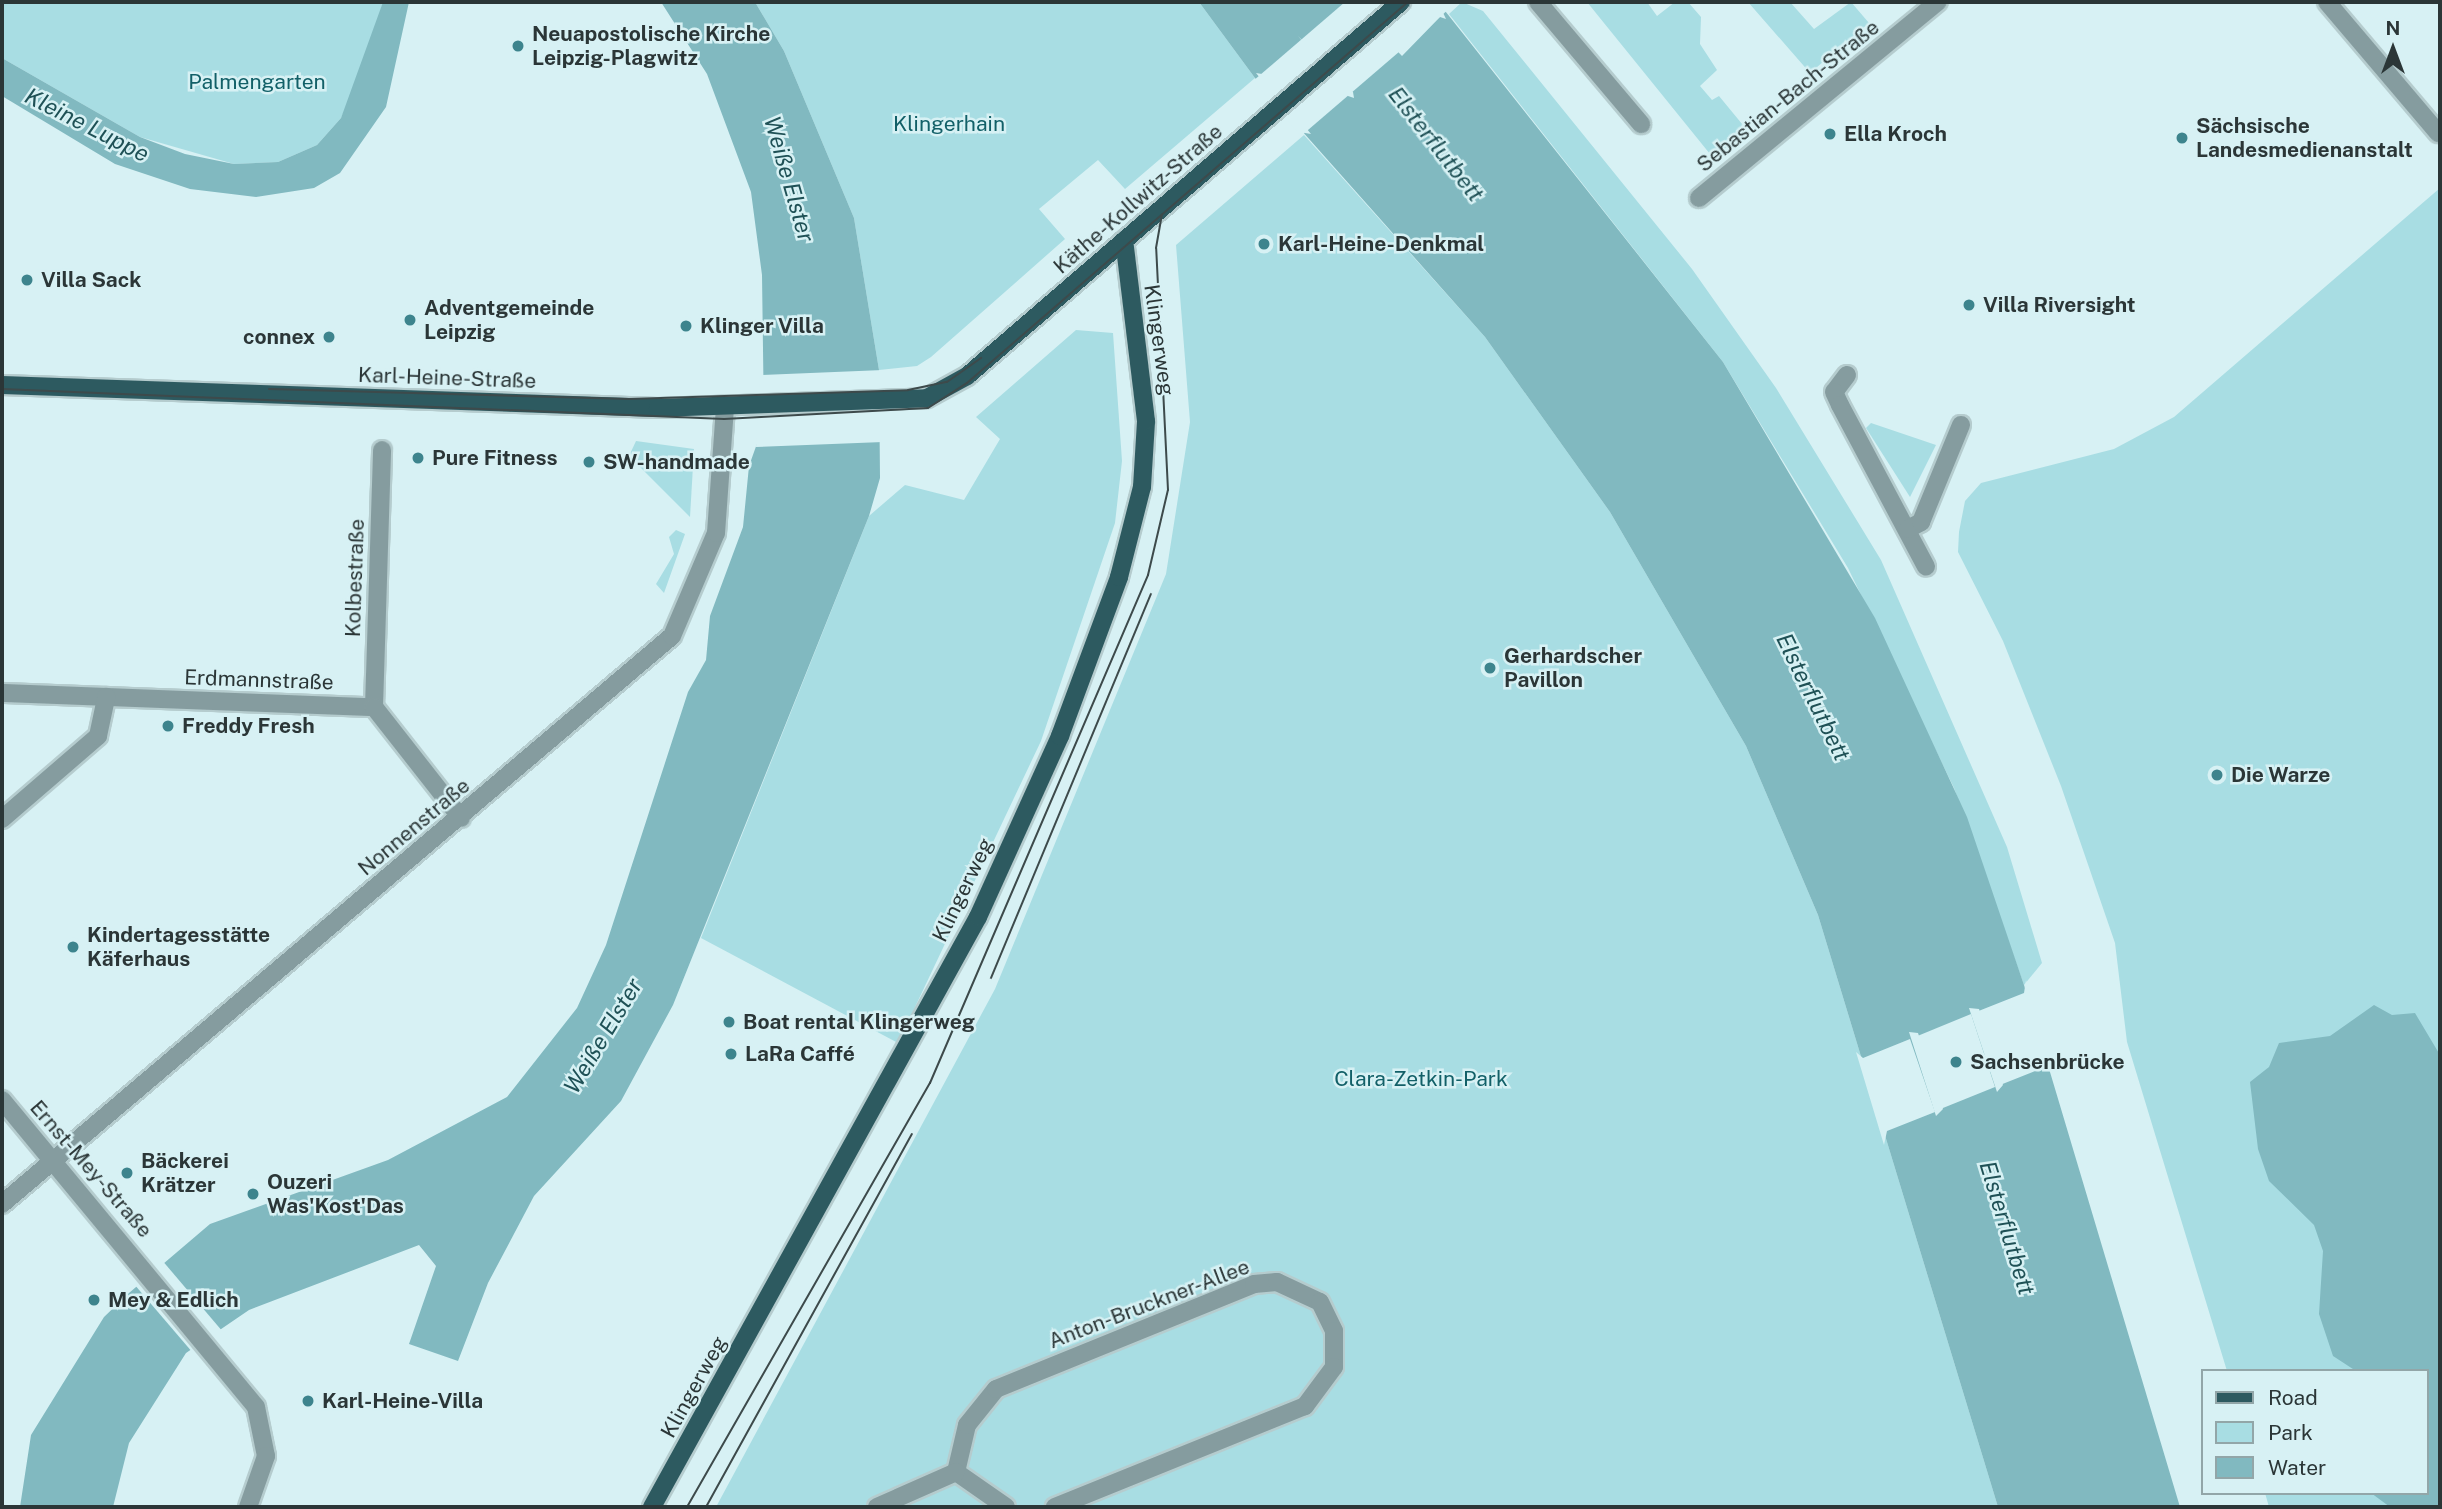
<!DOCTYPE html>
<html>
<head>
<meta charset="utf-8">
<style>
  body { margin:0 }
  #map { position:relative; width:2442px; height:1509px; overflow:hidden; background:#d7f1f4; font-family:"Public Sans",sans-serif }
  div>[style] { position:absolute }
  .green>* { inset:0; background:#a8dde3 }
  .water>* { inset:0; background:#81b9c0 }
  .pier>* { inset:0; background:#d7f1f4 }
  .roads { filter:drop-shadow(2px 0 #b5ccce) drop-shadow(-2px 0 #b5ccce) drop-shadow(0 2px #b5ccce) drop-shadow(0 -2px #b5ccce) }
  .minor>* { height:18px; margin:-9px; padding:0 9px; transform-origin:9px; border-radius:9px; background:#859c9f }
  .major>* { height:18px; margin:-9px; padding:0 9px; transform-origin:9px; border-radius:9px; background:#2d5a60 }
  .tram>* { height:2px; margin:-1px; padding:0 1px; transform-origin:1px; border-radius:1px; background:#3d4a4b }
  .dots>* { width:19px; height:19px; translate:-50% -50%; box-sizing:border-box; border:4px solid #d7f1f4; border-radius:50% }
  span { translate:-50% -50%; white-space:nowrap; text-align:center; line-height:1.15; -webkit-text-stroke:5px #d7f1f4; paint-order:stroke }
  .poi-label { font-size:21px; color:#2b3637; font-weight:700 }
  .left { translate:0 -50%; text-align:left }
  .right { translate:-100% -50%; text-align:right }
  .park-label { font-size:21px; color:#126068 }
  .street-label { font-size:21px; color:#2b3637 }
  .water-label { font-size:23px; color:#1f5156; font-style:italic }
  .frame { position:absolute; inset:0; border:4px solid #2b3637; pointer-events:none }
  .legend { position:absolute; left:2201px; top:1369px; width:228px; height:126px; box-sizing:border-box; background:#d7f1f4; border:2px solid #92a6a8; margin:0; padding:9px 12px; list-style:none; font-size:21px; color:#2b3637 }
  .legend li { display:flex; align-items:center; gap:14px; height:35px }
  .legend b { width:35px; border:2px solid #92a6a8 }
  .north { position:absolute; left:2358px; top:14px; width:70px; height:70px; -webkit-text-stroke:5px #d7f1f4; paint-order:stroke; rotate:0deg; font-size:19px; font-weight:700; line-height:28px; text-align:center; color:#2b3637 }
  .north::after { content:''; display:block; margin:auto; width:24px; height:32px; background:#2b3637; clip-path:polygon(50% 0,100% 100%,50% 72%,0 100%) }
</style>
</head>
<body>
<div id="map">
  <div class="green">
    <i style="clip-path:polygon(2px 2px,383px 2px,363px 73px,341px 118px,317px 145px,278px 162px,234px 164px,140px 137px,2px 58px)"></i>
    <i style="clip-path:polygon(755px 2px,1199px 2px,1255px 78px,1125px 189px,1098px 160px,1039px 209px,1065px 239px,931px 357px,917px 366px,879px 370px,854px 218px,784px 51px)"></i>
    <i style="clip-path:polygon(1462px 2px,1483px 11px,1692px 269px,1776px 388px,1881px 560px,2007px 847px,2042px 963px,2024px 985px,1954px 788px,1848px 568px,1723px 362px,1449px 14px)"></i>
    <i style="clip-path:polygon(1587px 2px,1647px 2px,1657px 16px,1675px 2px,1688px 2px,1701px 17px,1700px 44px,1717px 70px,1700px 86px,1712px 100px,1719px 96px,1747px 130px,1717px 155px,1710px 154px)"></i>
    <i style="clip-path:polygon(1748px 2px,1790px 2px,1814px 29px,1851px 2px,1869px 23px,1810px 73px)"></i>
    <i style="clip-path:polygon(1304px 135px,1485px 337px,1610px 512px,1746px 746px,1818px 915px,1998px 1507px,716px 1507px,995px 989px,1166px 574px,1190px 422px,1176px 245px)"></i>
    <i style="clip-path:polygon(2440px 188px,2440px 1507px,2269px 1507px,2265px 1493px,2426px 1493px,2426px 1371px,2227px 1371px,2127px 1042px,2115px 943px,2061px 786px,2003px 641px,1958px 552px,1959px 532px,1965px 501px,1981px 483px,2114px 449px,2174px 417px)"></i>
    <i style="clip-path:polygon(1076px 330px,1113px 333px,1122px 461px,1115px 523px,1041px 741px,898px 1043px,701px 938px,869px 516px,905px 485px,964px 500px,1000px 439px,976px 417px)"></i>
    <i style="clip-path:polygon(1871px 423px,1936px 445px,1910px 497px,1866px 428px)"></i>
    <i style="clip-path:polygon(636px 441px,694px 449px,690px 517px,629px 456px)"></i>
    <i style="clip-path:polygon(676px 530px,685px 534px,664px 593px,656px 584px,674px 554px,669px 537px)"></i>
  </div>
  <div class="water">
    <i style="clip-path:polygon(383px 2px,409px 2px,386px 107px,340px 173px,314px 188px,256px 197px,190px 189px,115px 164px,2px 96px,2px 58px,140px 137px,185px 154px,234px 164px,278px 162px,317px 145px,341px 118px)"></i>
    <i style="clip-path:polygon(661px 2px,755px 2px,784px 51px,854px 218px,879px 370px,880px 478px,869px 516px,673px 1005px,621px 1101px,534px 1196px,488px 1283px,458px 1361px,409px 1344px,436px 1266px,419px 1245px,249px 1310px,186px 1353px,129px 1443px,113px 1507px,20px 1507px,31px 1435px,104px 1317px,129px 1293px,210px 1224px,388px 1160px,507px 1097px,577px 1008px,606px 945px,688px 692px,706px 660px,710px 616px,743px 527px,749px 466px,764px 424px,762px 275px,751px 192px,707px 74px)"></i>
    <i style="clip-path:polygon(evenodd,1199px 2px,1350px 2px,1402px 56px,1440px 17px,1446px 19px,1438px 2px,1723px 362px,1875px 618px,1967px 817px,2024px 985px,2180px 1507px,1998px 1507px,1818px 915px,1746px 746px,1610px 512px,1485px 337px,1255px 78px,1199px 2px,1298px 36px,1353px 92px,1354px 98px,1348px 96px,1298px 36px,1199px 2px,1256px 73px,1262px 74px,1311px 134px,1305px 133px,1256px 73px,1199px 2px,1969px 1008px,1979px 1009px,2003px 1085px,1997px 1092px,1969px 1008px,1199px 2px,1909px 1032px,1918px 1033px,1943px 1109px,1936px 1116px,1909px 1032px)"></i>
    <i style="clip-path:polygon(2374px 1005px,2392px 1015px,2415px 1013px,2440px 1055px,2440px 1507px,2390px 1507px,2371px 1493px,2426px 1493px,2426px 1371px,2356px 1371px,2333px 1356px,2319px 1314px,2323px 1251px,2314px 1225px,2269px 1181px,2258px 1149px,2250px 1082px,2269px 1067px,2279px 1043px,2330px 1036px)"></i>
  </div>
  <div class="pier">
    <i style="clip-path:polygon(1345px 2px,1443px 2px,1449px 9px,1301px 136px,1253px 81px)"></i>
    <i style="clip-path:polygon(883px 370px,883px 442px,756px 447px,760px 375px)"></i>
    <i style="clip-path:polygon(2026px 980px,2053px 1070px,2048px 1066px,2000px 1085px,1976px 1012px,2024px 993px)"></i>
    <i style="clip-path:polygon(1971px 1014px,1995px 1087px,1938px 1110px,1915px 1037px)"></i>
    <i style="clip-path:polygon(1910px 1039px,1935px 1112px,1887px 1131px,1884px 1145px,1856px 1052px,1863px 1058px)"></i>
    <i style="clip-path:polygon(161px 1259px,223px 1332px,193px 1353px,134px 1284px)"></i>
  </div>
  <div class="roads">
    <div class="minor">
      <i style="left:1538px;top:2px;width:160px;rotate:49.8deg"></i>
      <i style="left:2327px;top:2px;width:172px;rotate:49.7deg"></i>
      <i style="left:1699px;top:198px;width:309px;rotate:-39.4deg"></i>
      <i style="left:1847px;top:375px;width:21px;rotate:127deg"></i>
      <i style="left:1834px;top:392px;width:14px;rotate:65deg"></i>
      <i style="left:1840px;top:405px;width:183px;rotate:62deg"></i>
      <i style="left:1908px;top:529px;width:15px;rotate:-28deg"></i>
      <i style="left:1921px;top:522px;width:105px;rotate:-67.6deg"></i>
      <i style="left:2px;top:693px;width:372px;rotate:2.2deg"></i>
      <i style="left:374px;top:707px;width:257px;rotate:-88.2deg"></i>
      <i style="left:374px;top:707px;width:141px;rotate:51.9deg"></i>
      <i style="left:2px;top:819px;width:127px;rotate:-40.8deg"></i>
      <i style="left:98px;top:736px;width:40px;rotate:-78deg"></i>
      <i style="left:2px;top:1100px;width:398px;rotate:50.4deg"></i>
      <i style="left:256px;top:1407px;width:50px;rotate:78.5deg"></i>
      <i style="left:266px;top:1456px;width:54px;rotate:109.4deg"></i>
      <i style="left:2px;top:1204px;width:878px;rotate:-40.29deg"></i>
      <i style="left:672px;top:636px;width:112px;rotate:-66.9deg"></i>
      <i style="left:716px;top:533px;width:125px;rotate:-85.9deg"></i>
      <i style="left:956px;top:1472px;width:48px;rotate:-76.8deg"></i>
      <i style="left:967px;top:1425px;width:46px;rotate:-51.1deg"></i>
      <i style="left:996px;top:1389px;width:279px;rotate:-22.1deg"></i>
      <i style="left:1254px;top:1284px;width:23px;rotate:-5deg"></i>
      <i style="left:1277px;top:1282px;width:47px;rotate:24.9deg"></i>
      <i style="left:1320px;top:1302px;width:32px;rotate:64deg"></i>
      <i style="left:1334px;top:1331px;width:36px;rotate:90deg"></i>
      <i style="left:1334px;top:1367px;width:49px;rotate:126.6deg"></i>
      <i style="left:1305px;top:1406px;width:270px;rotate:158deg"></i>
      <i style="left:956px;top:1472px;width:61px;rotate:35deg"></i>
      <i style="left:877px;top:1507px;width:86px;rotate:-23.9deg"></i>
    </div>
    <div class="major">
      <i style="left:2px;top:385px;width:656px;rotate:2.01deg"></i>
      <i style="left:658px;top:408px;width:269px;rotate:-2.1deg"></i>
      <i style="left:927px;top:398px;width:46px;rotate:-28.8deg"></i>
      <i style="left:967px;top:376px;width:573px;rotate:-40.75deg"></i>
      <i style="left:652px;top:1507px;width:674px;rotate:-61.08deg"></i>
      <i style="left:978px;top:917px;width:199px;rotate:-65.6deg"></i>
      <i style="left:1060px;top:736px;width:170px;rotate:-69.6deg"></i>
      <i style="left:1119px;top:577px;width:93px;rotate:-75.7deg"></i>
      <i style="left:1142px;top:487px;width:66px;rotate:-86.5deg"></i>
      <i style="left:1146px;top:421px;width:182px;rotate:-96.9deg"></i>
    </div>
  </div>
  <div class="tram">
    <i style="left:2px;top:389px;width:723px;rotate:2.38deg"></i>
    <i style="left:724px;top:419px;width:204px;rotate:-3.1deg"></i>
    <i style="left:928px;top:408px;width:46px;rotate:-32.7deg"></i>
    <i style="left:967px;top:383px;width:583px;rotate:-40.83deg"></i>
    <i style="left:269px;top:389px;width:360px;rotate:1.6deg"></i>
    <i style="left:629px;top:399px;width:279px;rotate:-1.8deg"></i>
    <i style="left:908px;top:390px;width:40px;rotate:-12deg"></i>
    <i style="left:947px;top:382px;width:42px;rotate:-35.2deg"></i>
    <i style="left:991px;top:978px;width:416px;rotate:-67.4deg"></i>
    <i style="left:687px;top:1507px;width:489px;rotate:-60.2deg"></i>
    <i style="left:930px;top:1083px;width:553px;rotate:-66.77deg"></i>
    <i style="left:1148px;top:575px;width:87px;rotate:-76.8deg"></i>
    <i style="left:1168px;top:490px;width:242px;rotate:-92.8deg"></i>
    <i style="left:1156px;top:248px;width:34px;rotate:-80deg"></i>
    <i style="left:706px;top:1507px;width:426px;rotate:-61.1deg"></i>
  </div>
  <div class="dots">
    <i style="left:518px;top:46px;background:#3d848d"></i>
    <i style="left:1830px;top:134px;background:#3d848d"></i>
    <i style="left:2182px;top:138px;background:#3d848d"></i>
    <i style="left:1264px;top:244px;background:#3d848d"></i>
    <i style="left:27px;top:280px;background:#3d848d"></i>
    <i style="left:1969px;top:305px;background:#3d848d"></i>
    <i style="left:410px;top:320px;background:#3d848d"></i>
    <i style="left:686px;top:326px;background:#3d848d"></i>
    <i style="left:329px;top:337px;background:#3d848d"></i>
    <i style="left:418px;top:458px;background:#3d848d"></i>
    <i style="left:589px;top:462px;background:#3d848d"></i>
    <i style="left:1490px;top:668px;background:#3d848d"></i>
    <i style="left:168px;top:726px;background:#3d848d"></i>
    <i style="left:2217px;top:775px;background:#3d848d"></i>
    <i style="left:73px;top:947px;background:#3d848d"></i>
    <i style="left:729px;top:1022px;background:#3d848d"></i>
    <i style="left:731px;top:1054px;background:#3d848d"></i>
    <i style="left:1956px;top:1062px;background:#3d848d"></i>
    <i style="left:127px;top:1173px;background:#3d848d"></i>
    <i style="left:253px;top:1194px;background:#3d848d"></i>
    <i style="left:94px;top:1300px;background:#3d848d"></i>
    <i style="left:308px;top:1401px;background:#3d848d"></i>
  </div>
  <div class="poi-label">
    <span class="left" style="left:532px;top:46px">Neuapostolische Kirche<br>Leipzig-Plagwitz</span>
    <span class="left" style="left:2196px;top:138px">Sächsische<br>Landesmedienanstalt</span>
    <span class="left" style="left:1844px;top:134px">Ella Kroch</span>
    <span class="left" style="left:1278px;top:244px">Karl-Heine-Denkmal</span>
    <span class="left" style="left:41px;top:280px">Villa Sack</span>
    <span class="left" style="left:1983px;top:305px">Villa Riversight</span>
    <span class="left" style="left:424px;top:320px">Adventgemeinde<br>Leipzig</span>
    <span class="left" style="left:700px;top:326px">Klinger Villa</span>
    <span class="right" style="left:315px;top:337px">connex</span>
    <span class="left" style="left:432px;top:458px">Pure Fitness</span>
    <span class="left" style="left:603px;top:462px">SW-handmade</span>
    <span class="left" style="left:1504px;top:668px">Gerhardscher<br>Pavillon</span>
    <span class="left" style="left:182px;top:726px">Freddy Fresh</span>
    <span class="left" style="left:2231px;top:775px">Die Warze</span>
    <span class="left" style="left:87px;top:947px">Kindertagesstätte<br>Käferhaus</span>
    <span class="left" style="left:743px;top:1022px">Boat rental Klingerweg</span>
    <span class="left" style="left:745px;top:1054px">LaRa Caffé</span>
    <span class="left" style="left:1970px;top:1062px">Sachsenbrücke</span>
    <span class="left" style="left:141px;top:1173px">Bäckerei<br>Krätzer</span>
    <span class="left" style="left:267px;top:1194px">Ouzeri<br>Was'Kost'Das</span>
    <span class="left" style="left:108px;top:1300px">Mey &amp; Edlich</span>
    <span class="left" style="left:322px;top:1401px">Karl-Heine-Villa</span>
  </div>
  <div class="park-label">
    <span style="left:257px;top:82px">Palmengarten</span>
    <span style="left:949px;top:124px">Klingerhain</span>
    <span style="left:1421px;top:1079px">Clara-Zetkin-Park</span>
  </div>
  <div class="street-label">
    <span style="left:1788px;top:96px;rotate:-39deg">Sebastian-Bach-Straße</span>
    <span style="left:1138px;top:199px;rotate:-41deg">Käthe-Kollwitz-Straße</span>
    <span style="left:1159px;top:340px;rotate:82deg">Klingerweg</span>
    <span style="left:447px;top:378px;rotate:2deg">Karl-Heine-Straße</span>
    <span style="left:355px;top:578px;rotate:-88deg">Kolbestraße</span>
    <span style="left:259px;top:680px;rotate:2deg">Erdmannstraße</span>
    <span style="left:414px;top:827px;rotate:-40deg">Nonnenstraße</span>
    <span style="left:963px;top:890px;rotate:-64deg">Klingerweg</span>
    <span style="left:91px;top:1169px;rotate:49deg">Ernst-Mey-Straße</span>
    <span style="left:1149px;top:1304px;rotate:-21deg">Anton-Bruckner-Allee</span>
    <span style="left:694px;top:1387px;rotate:-61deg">Klingerweg</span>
  </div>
  <div class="water-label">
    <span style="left:87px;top:125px;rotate:27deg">Kleine Luppe</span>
    <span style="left:1436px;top:144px;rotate:52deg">Elsterflutbett</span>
    <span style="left:789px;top:179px;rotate:74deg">Weiße Elster</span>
    <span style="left:1813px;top:697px;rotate:64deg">Elsterflutbett</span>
    <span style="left:603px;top:1036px;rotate:-59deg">Weiße Elster</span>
    <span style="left:2007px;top:1228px;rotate:73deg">Elsterflutbett</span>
  </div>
  <div class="frame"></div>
  <ul class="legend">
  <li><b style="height:9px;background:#2d5a60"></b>Road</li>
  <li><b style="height:19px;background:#a8dde3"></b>Park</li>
  <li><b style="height:19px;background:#81b9c0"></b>Water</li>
  </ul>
  <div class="north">N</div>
</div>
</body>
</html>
